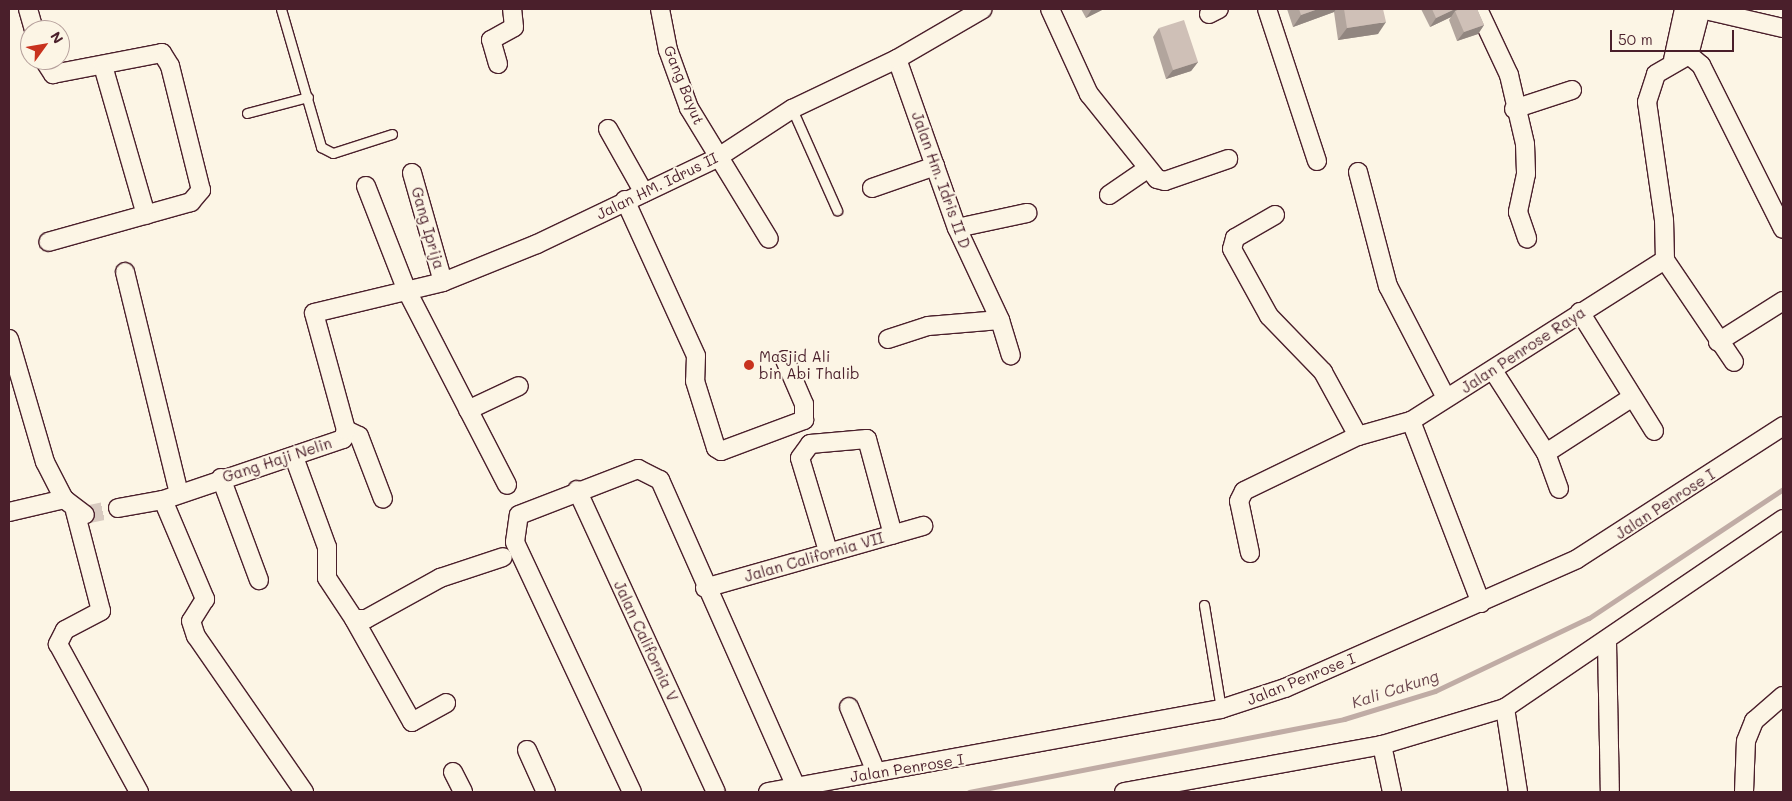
<!DOCTYPE html>
<html>
<head>
<meta charset="utf-8">
<style>
  body { margin:0 }
  #map { position:relative; width:1792px; height:801px; overflow:hidden; background:#fcf5e5; font-family:Mali,sans-serif }
  div>[style] { position:absolute }
  .stream>* { height:5px; margin:-2.5px; padding:0 2.5px; transform-origin:2.5px; border-radius:2.5px; background:#c0aca5 }
  .street-tunnel>* { height:18px; margin-top:-9px; transform-origin:0; background:repeating-linear-gradient(90deg,#d8cac0 0 18px,transparent 0 27px) }
  .roads { filter:drop-shadow(1px 0 #4a1f2b) drop-shadow(-1px 0 #4a1f2b) drop-shadow(0 1px #4a1f2b) drop-shadow(0 -1px #4a1f2b) }
  .lane>* { height:9px; margin:-4.5px; padding:0 4.5px; transform-origin:4.5px; border-radius:4.5px; background:#fcf5e5 }
  .street>* { height:18px; margin:-9px; padding:0 9px; transform-origin:9px; border-radius:9px; background:#fcf5e5 }
  .wall>* { inset:0; background:#b2a59d }
  .shaded-wall>* { inset:0; background:#918680 }
  .building>* { inset:0; background:#cfc0b7 }
  .dots>* { width:14px; height:14px; translate:-50% -50%; box-sizing:border-box; border:2px solid #fcf5e5; border-radius:50% }
  span { translate:-50% -50%; white-space:nowrap; text-align:center; line-height:1.15; -webkit-text-stroke:4px #fcf5e5; paint-order:stroke }
  .street-label { font-size:15px; color:#4a1f2b }
  .poi-label { font-size:15px; color:#4a1f2b }
  .left { translate:0 -50%; text-align:left }
  .water-label { font-size:16px; color:#6d4950; font-style:italic }
  .frame { position:absolute; inset:0; border:10px solid #4a1f2b; pointer-events:none }
  .north { position:absolute; left:20px; top:20px; width:50px; height:50px; box-sizing:border-box; background:#fcf5e5; border:1px solid #b59f9b; border-radius:50%; rotate:58deg; font-size:14px; font-weight:700; line-height:20px; text-align:center; color:#4a1f2b }
  .north::after { content:''; display:block; margin:auto; width:18px; height:22px; background:#c8321e; clip-path:polygon(50% 0,100% 100%,50% 72%,0 100%) }
  .scale { position:absolute; left:1610px; top:30px; width:124px; height:22px; box-sizing:border-box; border:2px solid #4a1f2b; border-top:0; padding-left:6px; font-size:15px; line-height:18px; white-space:nowrap; color:#4a1f2b; -webkit-text-stroke:4px #fcf5e5; paint-order:stroke }
</style>
</head>
<body>
<div id="map">
  <div class="stream">
    <i style="left:969px;top:792px;width:382px;rotate:-11deg"></i>
    <i style="left:1344px;top:719px;width:95px;rotate:-17.1deg"></i>
    <i style="left:1435px;top:691px;width:170px;rotate:-25.4deg"></i>
    <i style="left:1589px;top:618px;width:233px;rotate:-33.6deg"></i>
  </div>
  <div class="street-tunnel">
    <i style="left:85px;top:515px;width:34px;rotate:-12deg"></i>
  </div>
  <div class="roads">
    <div class="lane">
      <i style="left:281px;top:9px;width:144px;rotate:73.8deg"></i>
      <i style="left:321px;top:147px;width:13px;rotate:27deg"></i>
      <i style="left:333px;top:153px;width:62px;rotate:-17.9deg"></i>
      <i style="left:792px;top:109px;width:111px;rotate:66deg"></i>
      <i style="left:247px;top:113px;width:63px;rotate:-14.7deg"></i>
      <i style="left:1204px;top:605px;width:105px;rotate:80.7deg"></i>
    </div>
    <div class="street">
      <i style="left:28px;top:9px;width:22px;rotate:74deg"></i>
      <i style="left:660px;top:9px;width:42px;rotate:79deg"></i>
      <i style="left:668px;top:50px;width:62px;rotate:70.1deg"></i>
      <i style="left:689px;top:108px;width:153px;rotate:58.6deg"></i>
      <i style="left:1050px;top:9px;width:94px;rotate:65.4deg"></i>
      <i style="left:1089px;top:94px;width:109px;rotate:51.3deg"></i>
      <i style="left:1157px;top:179px;width:8px;rotate:14deg"></i>
      <i style="left:1165px;top:181px;width:67px;rotate:-19.2deg"></i>
      <i style="left:1267px;top:9px;width:160px;rotate:71.8deg"></i>
      <i style="left:1478px;top:9px;width:73px;rotate:64.8deg"></i>
      <i style="left:1509px;top:75px;width:71px;rotate:76.9deg"></i>
      <i style="left:1525px;top:144px;width:30px;rotate:88deg"></i>
      <i style="left:1526px;top:174px;width:39px;rotate:102deg"></i>
      <i style="left:1518px;top:212px;width:28px;rotate:71deg"></i>
      <i style="left:1701px;top:9px;width:84px;rotate:13deg"></i>
      <i style="left:1209px;top:14px;width:11px;rotate:-27deg"></i>
      <i style="left:1689px;top:55px;width:16px;rotate:40deg"></i>
      <i style="left:1701px;top:65px;width:183px;rotate:63.4deg"></i>
      <i style="left:1689px;top:55px;width:48px;rotate:-75.4deg"></i>
      <i style="left:897px;top:59px;width:179px;rotate:70.5deg"></i>
      <i style="left:957px;top:228px;width:102px;rotate:64.9deg"></i>
      <i style="left:1000px;top:320px;width:37px;rotate:73deg"></i>
      <i style="left:44px;top:60px;width:17px;rotate:57deg"></i>
      <i style="left:53px;top:74px;width:111px;rotate:-10.9deg"></i>
      <i style="left:162px;top:53px;width:15px;rotate:58deg"></i>
      <i style="left:170px;top:66px;width:128px;rotate:76deg"></i>
      <i style="left:201px;top:190px;width:16px;rotate:130deg"></i>
      <i style="left:191px;top:202px;width:148px;rotate:164.4deg"></i>
      <i style="left:1673px;top:60px;width:52px;rotate:-77.8deg"></i>
      <i style="left:498px;top:64px;width:25px;rotate:-106deg"></i>
      <i style="left:491px;top:40px;width:26px;rotate:-29deg"></i>
      <i style="left:514px;top:27px;width:18px;rotate:-96deg"></i>
      <i style="left:103px;top:66px;width:155px;rotate:73.9deg"></i>
      <i style="left:1514px;top:109px;width:61px;rotate:-18.1deg"></i>
      <i style="left:608px;top:129px;width:73px;rotate:60.6deg"></i>
      <i style="left:1358px;top:172px;width:118px;rotate:75.3deg"></i>
      <i style="left:1388px;top:286px;width:126px;rotate:62.6deg"></i>
      <i style="left:412px;top:173px;width:113px;rotate:74.1deg"></i>
      <i style="left:366px;top:186px;width:113px;rotate:68.7deg"></i>
      <i style="left:407px;top:291px;width:218px;rotate:62.7deg"></i>
      <i style="left:872px;top:188px;width:67px;rotate:-19.2deg"></i>
      <i style="left:1109px;top:195px;width:46px;rotate:-34.4deg"></i>
      <i style="left:625px;top:200px;width:171px;rotate:65.5deg"></i>
      <i style="left:696px;top:356px;width:25px;rotate:92deg"></i>
      <i style="left:695px;top:381px;width:70px;rotate:72.6deg"></i>
      <i style="left:716px;top:448px;width:6px;rotate:31deg"></i>
      <i style="left:721px;top:451px;width:89px;rotate:-20.5deg"></i>
      <i style="left:804px;top:420px;width:16px;rotate:-90deg"></i>
      <i style="left:804px;top:404px;width:48px;rotate:-113.4deg"></i>
      <i style="left:1275px;top:215px;width:46px;rotate:150.1deg"></i>
      <i style="left:1235px;top:238px;width:11px;rotate:105deg"></i>
      <i style="left:1232px;top:249px;width:77px;rotate:61.1deg"></i>
      <i style="left:1269px;top:316px;width:78px;rotate:46deg"></i>
      <i style="left:1323px;top:372px;width:73px;rotate:61.3deg"></i>
      <i style="left:957px;top:228px;width:72px;rotate:-12.1deg"></i>
      <i style="left:1665px;top:260px;width:123px;rotate:55.9deg"></i>
      <i style="left:125px;top:272px;width:228px;rotate:76.3deg"></i>
      <i style="left:1580px;top:312px;width:140px;rotate:58.1deg"></i>
      <i style="left:9px;top:339px;width:128px;rotate:73.7deg"></i>
      <i style="left:45px;top:462px;width:42px;rotate:62.8deg"></i>
      <i style="left:64px;top:499px;width:26px;rotate:37deg"></i>
      <i style="left:888px;top:339px;width:42px;rotate:-18deg"></i>
      <i style="left:928px;top:326px;width:72px;rotate:-4.8deg"></i>
      <i style="left:1718px;top:342px;width:77px;rotate:-32.2deg"></i>
      <i style="left:1494px;top:372px;width:96px;rotate:57.3deg"></i>
      <i style="left:1546px;top:453px;width:38px;rotate:70deg"></i>
      <i style="left:468px;top:410px;width:56px;rotate:-25.2deg"></i>
      <i style="left:1411px;top:421px;width:195px;rotate:69deg"></i>
      <i style="left:346px;top:430px;width:14px;rotate:25deg"></i>
      <i style="left:359px;top:436px;width:67px;rotate:69.1deg"></i>
      <i style="left:1546px;top:453px;width:101px;rotate:-32.9deg"></i>
      <i style="left:294px;top:457px;width:96px;rotate:69.9deg"></i>
      <i style="left:327px;top:547px;width:31px;rotate:90deg"></i>
      <i style="left:327px;top:578px;width:49px;rotate:56.6deg"></i>
      <i style="left:354px;top:619px;width:12px"></i>
      <i style="left:366px;top:619px;width:85px;rotate:-29deg"></i>
      <i style="left:440px;top:578px;width:66px;rotate:-18.4deg"></i>
      <i style="left:221px;top:478px;width:109px;rotate:69.6deg"></i>
      <i style="left:577px;top:490px;width:332px;rotate:65.3deg"></i>
      <i style="left:163px;top:500px;width:108px;rotate:67deg"></i>
      <i style="left:205px;top:599px;width:26px;rotate:122deg"></i>
      <i style="left:191px;top:621px;width:16px;rotate:72deg"></i>
      <i style="left:196px;top:636px;width:190px;rotate:55.3deg"></i>
      <i style="left:118px;top:508px;width:46px;rotate:-10.1deg"></i>
      <i style="left:163px;top:500px;width:190px;rotate:-18.7deg"></i>
      <i style="left:343px;top:439px;width:9px;rotate:-72deg"></i>
      <i style="left:346px;top:430px;width:121px;rotate:-105.3deg"></i>
      <i style="left:314px;top:313px;width:133px;rotate:-13.5deg"></i>
      <i style="left:443px;top:282px;width:101px;rotate:-22deg"></i>
      <i style="left:537px;top:244px;width:199px;rotate:-25.5deg"></i>
      <i style="left:717px;top:158px;width:90px;rotate:-33.2deg"></i>
      <i style="left:792px;top:109px;width:116px;rotate:-25.5deg"></i>
      <i style="left:897px;top:59px;width:99px;rotate:-30.2deg"></i>
      <i style="left:75px;top:511px;width:103px;rotate:75.4deg"></i>
      <i style="left:101px;top:611px;width:41px;rotate:152.2deg"></i>
      <i style="left:65px;top:630px;width:16px;rotate:117deg"></i>
      <i style="left:58px;top:644px;width:169px;rotate:61.3deg"></i>
      <i style="left:9px;top:512px;width:57px;rotate:-13.3deg"></i>
      <i style="left:828px;top:551px;width:97px;rotate:-106.8deg"></i>
      <i style="left:800px;top:458px;width:17px;rotate:-54deg"></i>
      <i style="left:810px;top:444px;width:57px;rotate:-5deg"></i>
      <i style="left:867px;top:439px;width:99px;rotate:74.8deg"></i>
      <i style="left:1250px;top:553px;width:53px;rotate:-101.9deg"></i>
      <i style="left:1239px;top:501px;width:11px;rotate:-63deg"></i>
      <i style="left:1244px;top:491px;width:127px;rotate:-25.8deg"></i>
      <i style="left:1358px;top:436px;width:55px;rotate:-15.8deg"></i>
      <i style="left:1411px;top:421px;width:301px;rotate:-32.4deg"></i>
      <i style="left:1665px;top:260px;width:40px;rotate:-91.4deg"></i>
      <i style="left:1664px;top:220px;width:119px;rotate:-98.2deg"></i>
      <i style="left:1647px;top:102px;width:29px;rotate:-72deg"></i>
      <i style="left:1656px;top:74px;width:38px;rotate:-30deg"></i>
      <i style="left:705px;top:588px;width:227px;rotate:-15.9deg"></i>
      <i style="left:354px;top:619px;width:118px;rotate:60.6deg"></i>
      <i style="left:412px;top:722px;width:39px;rotate:-29deg"></i>
      <i style="left:1607px;top:642px;width:150px;rotate:88.9deg"></i>
      <i style="left:849px;top:707px;width:70px;rotate:67.4deg"></i>
      <i style="left:1505px;top:708px;width:85px;rotate:81.2deg"></i>
      <i style="left:1382px;top:745px;width:48px;rotate:78deg"></i>
      <i style="left:527px;top:750px;width:46px;rotate:65.7deg"></i>
      <i style="left:453px;top:772px;width:22px;rotate:63deg"></i>
      <i style="left:632px;top:792px;width:276px;rotate:-115.1deg"></i>
      <i style="left:515px;top:542px;width:27px;rotate:-82deg"></i>
      <i style="left:519px;top:515px;width:128px;rotate:-21.1deg"></i>
      <i style="left:638px;top:469px;width:25px;rotate:27deg"></i>
      <i style="left:660px;top:480px;width:336px;rotate:66.1deg"></i>
      <i style="left:768px;top:792px;width:461px;rotate:-10.4deg"></i>
      <i style="left:1221px;top:709px;width:67px;rotate:-18.2deg"></i>
      <i style="left:1285px;top:688px;width:319px;rotate:-23.8deg"></i>
      <i style="left:1577px;top:559px;width:245px;rotate:-32.8deg"></i>
      <i style="left:1124px;top:792px;width:262px;rotate:-10.3deg"></i>
      <i style="left:1382px;top:745px;width:128px;rotate:-16.7deg"></i>
      <i style="left:1505px;top:708px;width:336px;rotate:-34.2deg"></i>
      <i style="left:1744px;top:792px;width:51px;rotate:-87.8deg"></i>
      <i style="left:1746px;top:741px;width:22px;rotate:-68deg"></i>
      <i style="left:1754px;top:721px;width:38px;rotate:-41deg"></i>
    </div>
  </div>
  <div class="wall">
    <i style="clip-path:polygon(1081px 9px,1104px 9px,1086px 18px)"></i>
    <i style="clip-path:polygon(1287px 9px,1383px 9px,1378px 34px,1338px 40px,1334px 12px,1293px 27px)"></i>
    <i style="clip-path:polygon(1421px 9px,1477px 9px,1484px 25px,1478px 34px,1457px 41px,1449px 20px,1451px 17px,1430px 27px)"></i>
    <i style="clip-path:polygon(1159px 28px,1198px 62px,1191px 71px,1166px 79px,1153px 37px)"></i>
  </div>
  <div class="shaded-wall">
    <i style="clip-path:polygon(1092px 9px,1104px 9px,1086px 18px)"></i>
    <i style="clip-path:polygon(1318px 9px,1336px 9px,1334px 12px,1293px 27px,1301px 15px)"></i>
    <i style="clip-path:polygon(1455px 9px,1461px 9px,1455px 11px,1451px 17px,1430px 27px,1436px 18px)"></i>
    <i style="clip-path:polygon(1386px 22px,1378px 34px,1338px 40px,1347px 28px)"></i>
    <i style="clip-path:polygon(1484px 25px,1478px 34px,1457px 41px,1464px 32px)"></i>
    <i style="clip-path:polygon(1198px 62px,1191px 71px,1166px 79px,1173px 70px)"></i>
  </div>
  <div class="building">
    <i style="clip-path:polygon(1299px 9px,1318px 9px,1301px 15px)"></i>
    <i style="clip-path:polygon(1344px 9px,1383px 9px,1386px 22px,1347px 28px)"></i>
    <i style="clip-path:polygon(1432px 9px,1455px 9px,1436px 18px)"></i>
    <i style="clip-path:polygon(1460px 9px,1477px 9px,1484px 25px,1464px 32px,1455px 11px)"></i>
    <i style="clip-path:polygon(1184px 20px,1198px 62px,1173px 70px,1159px 28px)"></i>
  </div>
  <div class="dots">
    <i style="left:749px;top:365px;background:#c8321e"></i>
  </div>
  <div class="street-label">
    <span style="left:684px;top:85px;rotate:68deg">Gang Bayut</span>
    <span style="left:941px;top:180px;rotate:70deg">Jalan Hm. Idris II D</span>
    <span style="left:657px;top:186px;rotate:-26deg">Jalan HM. Idrus II</span>
    <span style="left:428px;top:228px;rotate:74deg">Gang Iprija</span>
    <span style="left:1523px;top:350px;rotate:-33deg">Jalan Penrose Raya</span>
    <span style="left:277px;top:460px;rotate:-18deg">Gang Haji Nelin</span>
    <span style="left:1665px;top:504px;rotate:-33deg">Jalan Penrose I</span>
    <span style="left:814px;top:557px;rotate:-16deg">Jalan California VII</span>
    <span style="left:646px;top:641px;rotate:65deg">Jalan California V</span>
    <span style="left:1301px;top:679px;rotate:-22deg">Jalan Penrose I</span>
    <span style="left:907px;top:768px;rotate:-9deg">Jalan Penrose I</span>
  </div>
  <div class="poi-label">
    <span class="left" style="left:759px;top:365px">Masjid Ali<br>bin Abi Thalib</span>
  </div>
  <div class="water-label">
    <span style="left:1395px;top:689px;rotate:-18deg">Kali Cakung</span>
  </div>
  <div class="frame"></div>
  <div class="north">N</div>
  <div class="scale">50 m</div>
</div>
</body>
</html>
